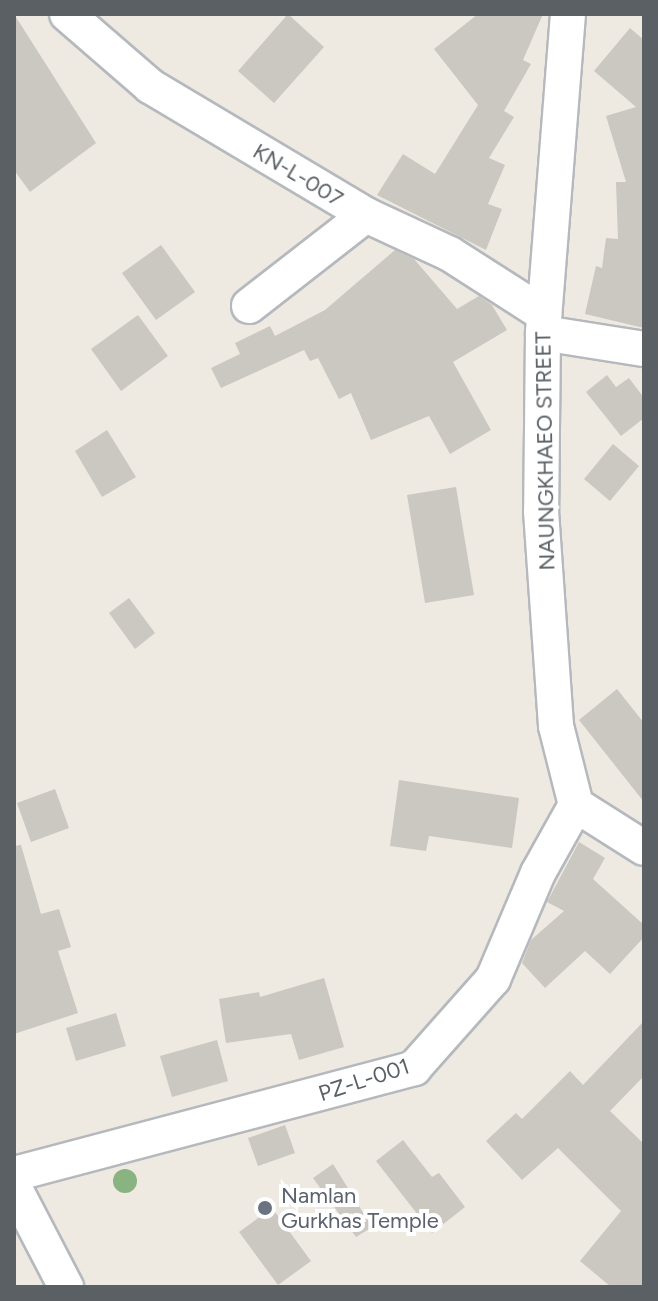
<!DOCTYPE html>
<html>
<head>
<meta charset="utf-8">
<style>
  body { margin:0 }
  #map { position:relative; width:658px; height:1301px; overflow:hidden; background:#eeeae2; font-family:Figtree,sans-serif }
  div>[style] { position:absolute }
  .building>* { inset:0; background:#cbc7c1 }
  .roads { filter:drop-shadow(2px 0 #b5b9bd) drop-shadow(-2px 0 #b5b9bd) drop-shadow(0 2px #b5b9bd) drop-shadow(0 -2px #b5b9bd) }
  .minor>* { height:34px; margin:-17px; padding:0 17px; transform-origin:17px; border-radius:17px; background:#fff }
  .trees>* { width:24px; height:24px; margin:-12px; border-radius:50%; background:#89b380 }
  .dots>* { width:22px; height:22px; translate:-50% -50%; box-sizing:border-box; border:4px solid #fff; border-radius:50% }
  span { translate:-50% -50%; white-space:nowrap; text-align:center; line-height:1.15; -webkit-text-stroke:8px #fff; paint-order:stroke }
  .street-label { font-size:22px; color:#5a6064 }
  .worship-label { font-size:22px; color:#5b616d }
  .left { translate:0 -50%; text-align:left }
  .frame { position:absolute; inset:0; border:16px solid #5a6064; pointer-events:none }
</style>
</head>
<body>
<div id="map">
  <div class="building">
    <i style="clip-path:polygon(14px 14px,96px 143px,30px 192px,14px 170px)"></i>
    <i style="clip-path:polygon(288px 14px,324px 47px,274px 103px,238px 71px)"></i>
    <i style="clip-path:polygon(478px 14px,543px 14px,523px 60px,531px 64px,504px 111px,514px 117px,489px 158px,505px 165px,488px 204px,502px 209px,486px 250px,377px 195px,403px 154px,435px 174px,478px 105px,434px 49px)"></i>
    <i style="clip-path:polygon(630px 28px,644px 40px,644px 328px,585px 314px,596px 266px,602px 268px,606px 238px,618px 239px,616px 182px,626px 182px,606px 116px,636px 107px,594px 71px)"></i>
    <i style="clip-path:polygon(161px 245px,195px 292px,156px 320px,122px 273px)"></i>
    <i style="clip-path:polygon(395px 250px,414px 259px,457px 309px,479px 296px,492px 305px,507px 330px,453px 362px,491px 430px,450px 454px,429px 416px,371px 440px,351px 393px,339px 399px,318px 358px,310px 361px,304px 350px,221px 388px,211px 368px,240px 354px,235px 343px,270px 326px,275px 336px,325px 310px)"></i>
    <i style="clip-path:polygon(138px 315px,168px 356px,121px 391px,91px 349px)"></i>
    <i style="clip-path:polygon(607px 375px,616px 387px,629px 378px,644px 398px,644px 418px,621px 436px,586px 392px)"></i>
    <i style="clip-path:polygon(107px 430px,136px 477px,102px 497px,75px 451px)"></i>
    <i style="clip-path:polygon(613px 444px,639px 466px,610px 501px,584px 479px)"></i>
    <i style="clip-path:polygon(456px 487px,474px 595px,425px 603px,407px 495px)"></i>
    <i style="clip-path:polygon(129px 598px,155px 633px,135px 649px,109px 613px)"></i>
    <i style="clip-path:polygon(617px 689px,644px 723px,644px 802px,579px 720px)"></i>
    <i style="clip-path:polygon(399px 780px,519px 798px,512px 848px,429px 836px,426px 851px,390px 846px)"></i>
    <i style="clip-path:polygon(55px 789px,69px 828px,31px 842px,17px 803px)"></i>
    <i style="clip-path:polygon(579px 842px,605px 858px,593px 879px,644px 925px,644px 937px,610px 974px,585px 951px,545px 988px,522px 963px,531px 940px,564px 911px,547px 902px)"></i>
    <i style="clip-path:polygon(21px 845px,41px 914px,59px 909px,71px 947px,58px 951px,78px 1013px,14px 1034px,14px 846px)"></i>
    <i style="clip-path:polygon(324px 978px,344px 1047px,299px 1060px,291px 1034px,226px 1043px,219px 999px,259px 992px,260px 997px)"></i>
    <i style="clip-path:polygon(116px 1013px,126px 1046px,76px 1061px,66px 1028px)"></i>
    <i style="clip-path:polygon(644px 1021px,644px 1076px,610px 1111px,644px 1144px,644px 1287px,611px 1287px,580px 1261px,621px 1211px,558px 1148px,522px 1180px,486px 1141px,516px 1113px,522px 1119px,570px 1071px,583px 1085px)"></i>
    <i style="clip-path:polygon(217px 1040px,228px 1081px,172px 1097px,160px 1056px)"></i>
    <i style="clip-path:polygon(285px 1125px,295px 1153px,258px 1166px,248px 1138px)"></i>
    <i style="clip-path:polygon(403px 1140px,432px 1177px,439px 1173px,465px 1207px,432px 1233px,376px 1161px)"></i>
    <i style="clip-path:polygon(333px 1164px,372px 1227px,356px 1237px,313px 1178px)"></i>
    <i style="clip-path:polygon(272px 1208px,311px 1261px,278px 1285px,239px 1232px)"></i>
  </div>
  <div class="roads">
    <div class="minor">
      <i style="left:67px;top:14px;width:110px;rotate:40.9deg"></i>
      <i style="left:150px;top:86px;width:252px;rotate:30.8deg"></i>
      <i style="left:366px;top:215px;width:93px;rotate:24.9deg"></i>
      <i style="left:450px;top:254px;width:112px;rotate:32.6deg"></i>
      <i style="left:568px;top:14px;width:320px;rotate:94.5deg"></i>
      <i style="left:543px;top:333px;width:178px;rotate:90.6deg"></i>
      <i style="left:541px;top:511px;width:216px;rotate:86deg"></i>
      <i style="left:556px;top:726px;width:81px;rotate:75.8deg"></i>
      <i style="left:576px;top:805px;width:80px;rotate:32.3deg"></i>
      <i style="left:249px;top:306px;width:148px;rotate:-37.9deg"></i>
      <i style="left:543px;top:333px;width:102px;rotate:9deg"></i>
      <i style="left:14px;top:1174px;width:414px;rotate:-14.8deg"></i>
      <i style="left:414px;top:1068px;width:119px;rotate:-48.4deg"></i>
      <i style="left:493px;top:979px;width:115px;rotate:-67deg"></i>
      <i style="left:538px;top:873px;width:78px;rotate:-60.8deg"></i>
      <i style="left:14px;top:1187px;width:113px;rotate:62.5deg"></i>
    </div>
  </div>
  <div class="trees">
    <i style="left:125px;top:1181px"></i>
  </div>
  <div class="dots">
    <i style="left:265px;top:1208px;background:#6b7280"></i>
  </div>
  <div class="street-label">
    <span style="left:298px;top:175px;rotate:31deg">KN-L-007</span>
    <span style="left:545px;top:451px;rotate:-91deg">NAUNGKHAEO STREET</span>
    <span style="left:364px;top:1080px;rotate:-18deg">PZ-L-001</span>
  </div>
  <div class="worship-label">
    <span class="left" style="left:281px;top:1208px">Namlan<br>Gurkhas Temple</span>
  </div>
  <div class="frame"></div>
</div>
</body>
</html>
